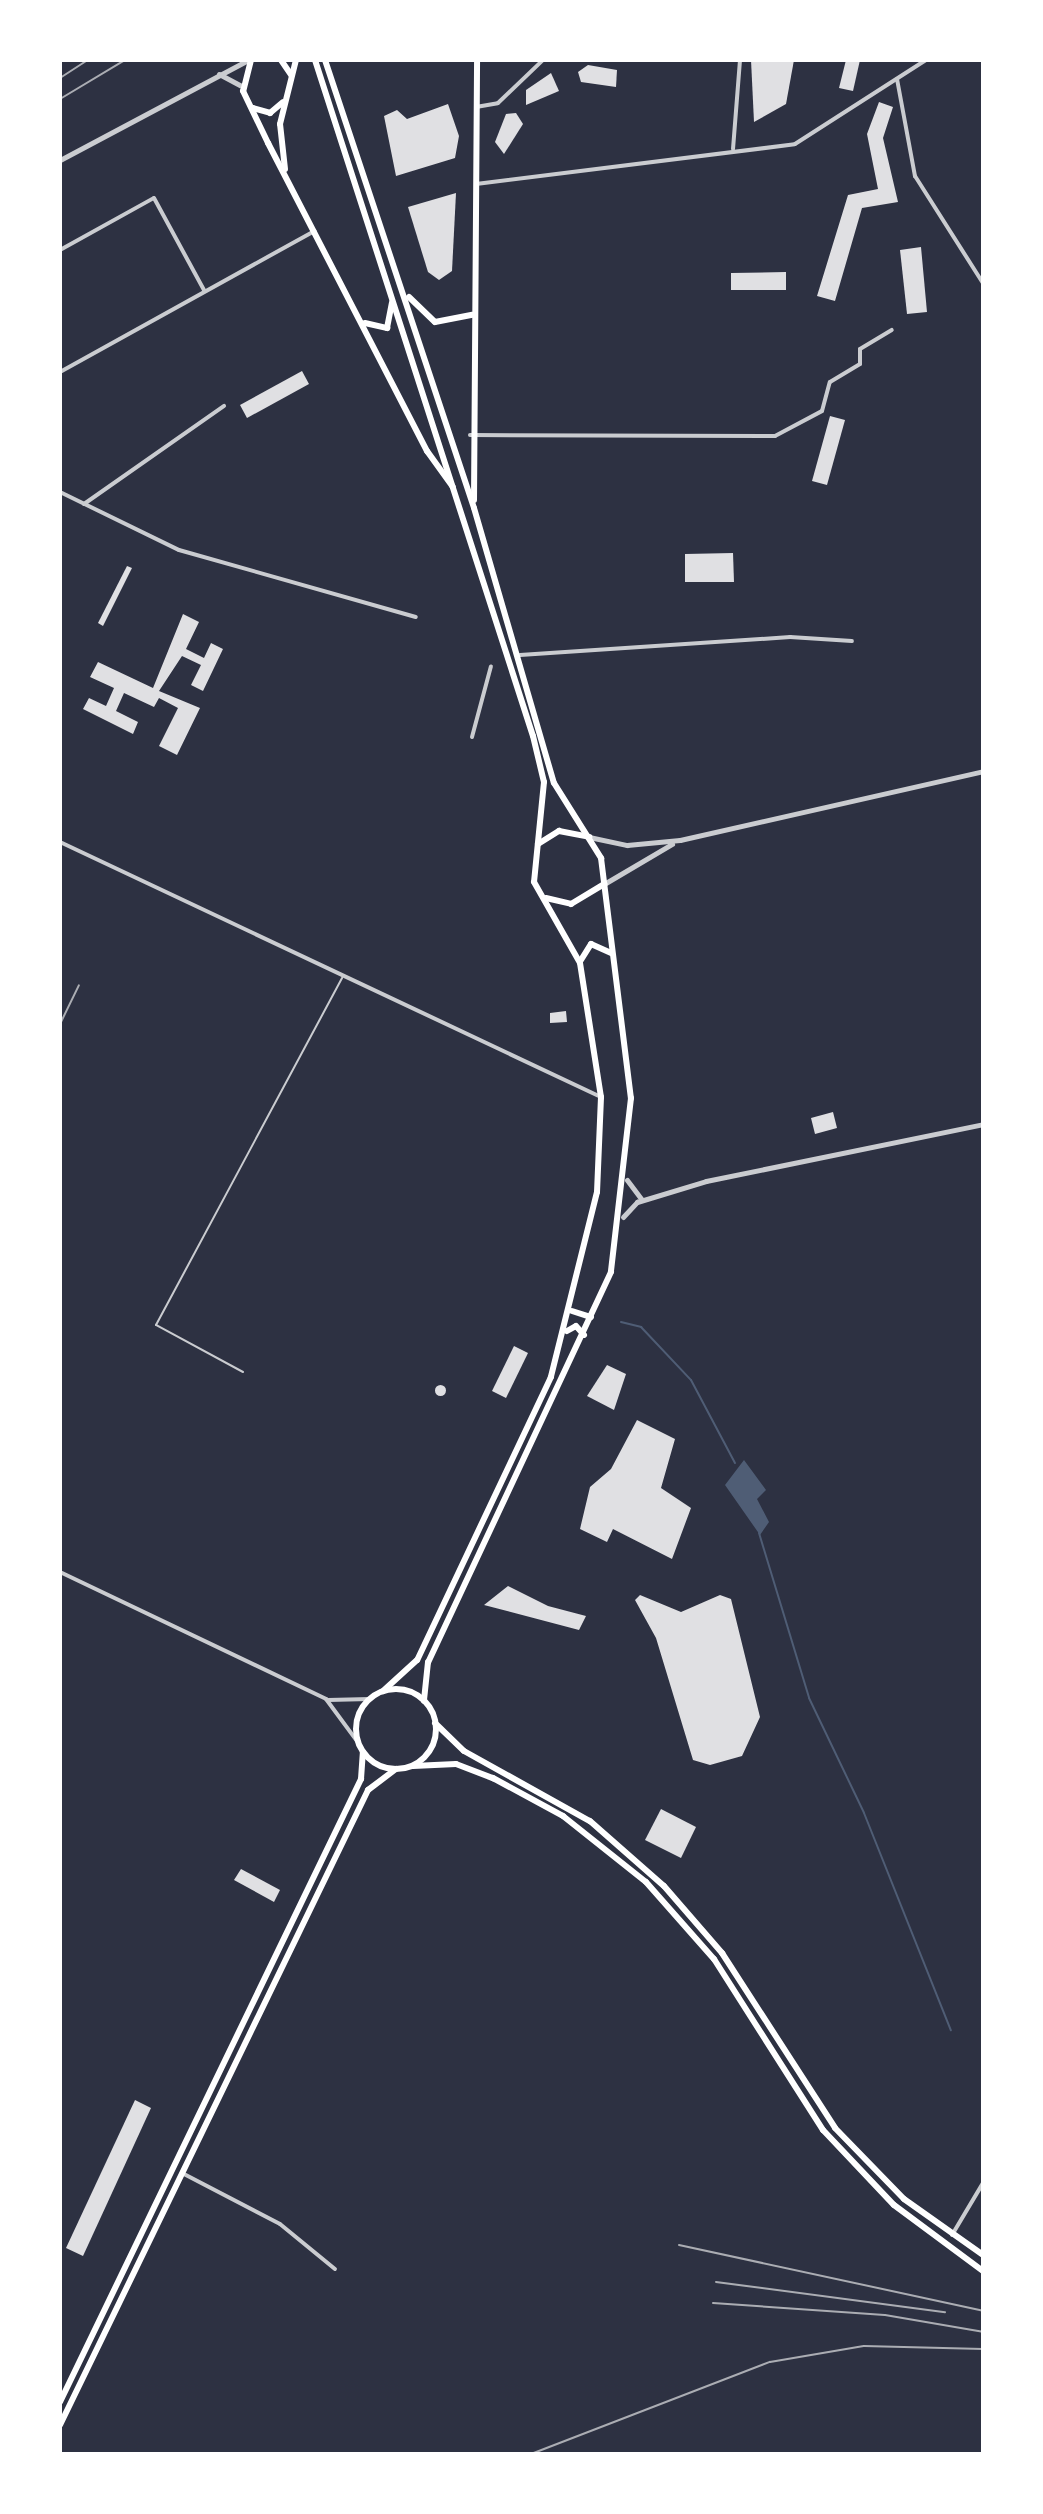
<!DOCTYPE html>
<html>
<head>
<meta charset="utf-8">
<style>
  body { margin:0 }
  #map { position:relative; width:1043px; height:2514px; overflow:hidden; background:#2d3142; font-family:Barlow,sans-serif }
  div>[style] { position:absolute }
  .water>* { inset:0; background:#4f5d75 }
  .stream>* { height:2px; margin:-1px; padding:0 1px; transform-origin:1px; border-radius:1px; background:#4f5d75 }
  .building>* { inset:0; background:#e0e0e3 }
  .round { border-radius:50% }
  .service>* { height:2px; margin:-1px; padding:0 1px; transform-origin:1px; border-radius:1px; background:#caccd0 }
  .minor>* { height:4px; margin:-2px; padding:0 2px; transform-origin:2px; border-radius:2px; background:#caccd0 }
  .tertiary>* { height:5px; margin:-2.5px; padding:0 2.5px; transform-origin:2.5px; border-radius:2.5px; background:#caccd0 }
  .secondary>* { height:6px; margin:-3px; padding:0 3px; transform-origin:3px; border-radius:3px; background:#fff }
  .secondary>.ring { margin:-3px; padding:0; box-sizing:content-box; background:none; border:6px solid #fff; border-radius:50% }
  .rail>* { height:2px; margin:-1px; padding:0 1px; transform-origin:1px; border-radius:1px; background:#abadb3 }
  span { translate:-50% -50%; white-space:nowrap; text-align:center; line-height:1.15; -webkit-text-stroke:7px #fff; paint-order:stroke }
  .frame { position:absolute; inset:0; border:62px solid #fff; pointer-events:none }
</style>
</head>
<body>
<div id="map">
  <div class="water">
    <i style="clip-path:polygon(744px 1460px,766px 1490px,757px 1499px,769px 1522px,760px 1535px,725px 1485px)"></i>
  </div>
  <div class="stream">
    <i style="left:621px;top:1322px;width:21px;rotate:14deg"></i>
    <i style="left:641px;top:1327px;width:73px;rotate:46.7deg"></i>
    <i style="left:691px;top:1380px;width:94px;rotate:62.1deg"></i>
    <i style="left:759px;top:1533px;width:172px;rotate:73.1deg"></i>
    <i style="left:809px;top:1698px;width:127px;rotate:64.4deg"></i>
    <i style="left:864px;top:1813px;width:234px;rotate:68.2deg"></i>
  </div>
  <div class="building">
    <i style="clip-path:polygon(751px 60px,794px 60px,786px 104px,754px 122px)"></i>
    <i style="clip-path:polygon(846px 60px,860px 60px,853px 91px,839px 88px)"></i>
    <i style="clip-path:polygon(588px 65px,617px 70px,616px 87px,581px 82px,578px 72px)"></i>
    <i style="clip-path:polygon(551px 73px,559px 91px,526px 105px,526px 90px)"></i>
    <i style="clip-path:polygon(879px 102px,893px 107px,883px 138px,898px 202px,862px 208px,835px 301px,817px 296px,848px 195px,878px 189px,867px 134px)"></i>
    <i style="clip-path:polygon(448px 104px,459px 136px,455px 158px,396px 176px,384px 116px,397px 110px,407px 119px)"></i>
    <i style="clip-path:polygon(516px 113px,523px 124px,504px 154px,495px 142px,506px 114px)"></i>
    <i style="clip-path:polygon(456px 193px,452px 271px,439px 280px,428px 272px,408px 207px)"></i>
    <i style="clip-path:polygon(921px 247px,927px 312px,907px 314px,900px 250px)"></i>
    <i style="clip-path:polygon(786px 272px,786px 290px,731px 290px,731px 273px)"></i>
    <i style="clip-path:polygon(302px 371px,309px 384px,247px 418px,240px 405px)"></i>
    <i style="clip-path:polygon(830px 416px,845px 420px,827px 485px,812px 481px)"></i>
    <i style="clip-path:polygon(733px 553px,734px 582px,685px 582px,685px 554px)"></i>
    <i style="clip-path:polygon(127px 566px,132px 568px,103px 626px,98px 623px)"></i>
    <i style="clip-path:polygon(183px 614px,199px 622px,186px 649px,204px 658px,211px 643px,223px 649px,203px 691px,191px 685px,201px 665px,182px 656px,159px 691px,200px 708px,177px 755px,159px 746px,178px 708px,159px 698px,154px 707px,124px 693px,116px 711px,138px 722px,133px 734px,83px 709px,89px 698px,106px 706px,114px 688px,90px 677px,98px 662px,153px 688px)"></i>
    <i style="clip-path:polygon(566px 1011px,567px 1022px,550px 1023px,550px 1013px)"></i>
    <i style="clip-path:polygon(833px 1112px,837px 1128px,815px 1134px,811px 1118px)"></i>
    <i style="clip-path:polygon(514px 1346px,528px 1353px,506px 1398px,492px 1391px)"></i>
    <i style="clip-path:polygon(607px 1365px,626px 1374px,614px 1410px,587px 1396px)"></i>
    <i class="round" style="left:434.5px;top:1384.5px;width:11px;height:11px"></i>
    <i style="clip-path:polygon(637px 1420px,675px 1439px,661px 1488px,691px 1508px,672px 1559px,613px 1529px,607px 1542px,580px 1529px,590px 1487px,611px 1469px)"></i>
    <i style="clip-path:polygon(508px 1586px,548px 1606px,586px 1616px,579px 1630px,484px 1605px)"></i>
    <i style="clip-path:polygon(640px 1595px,681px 1612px,720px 1595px,731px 1599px,760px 1717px,742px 1756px,710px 1765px,693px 1760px,656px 1638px,635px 1600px)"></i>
    <i style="clip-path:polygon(661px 1809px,696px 1827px,681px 1858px,645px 1840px)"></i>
    <i style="clip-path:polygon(241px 1869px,280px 1890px,274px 1902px,234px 1880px)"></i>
    <i style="clip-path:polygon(135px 2100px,151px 2108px,83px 2256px,66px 2248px)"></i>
  </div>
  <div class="service">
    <i style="left:243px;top:1372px;width:99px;rotate:-151.6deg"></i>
    <i style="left:156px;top:1325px;width:394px;rotate:-61.8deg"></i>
  </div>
  <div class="minor">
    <i style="left:897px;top:79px;width:99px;rotate:79.5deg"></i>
    <i style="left:915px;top:176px;width:127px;rotate:57.6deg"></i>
    <i style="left:476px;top:107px;width:22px;rotate:-10deg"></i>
    <i style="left:498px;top:103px;width:62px;rotate:-43.7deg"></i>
    <i style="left:733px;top:149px;width:89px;rotate:-85.5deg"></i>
    <i style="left:476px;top:184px;width:321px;rotate:-7.1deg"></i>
    <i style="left:795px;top:144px;width:156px;rotate:-32.7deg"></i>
    <i style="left:60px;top:250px;width:107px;rotate:-29deg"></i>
    <i style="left:154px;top:198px;width:105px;rotate:61.5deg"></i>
    <i style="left:60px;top:372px;width:291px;rotate:-29deg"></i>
    <i style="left:470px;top:435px;width:305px;rotate:0.2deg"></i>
    <i style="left:775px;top:436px;width:53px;rotate:-28deg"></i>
    <i style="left:822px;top:411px;width:30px;rotate:-75deg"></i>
    <i style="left:830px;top:382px;width:35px;rotate:-31deg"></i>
    <i style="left:860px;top:364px;width:15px;rotate:-90deg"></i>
    <i style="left:860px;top:349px;width:37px;rotate:-31deg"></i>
    <i style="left:60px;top:492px;width:132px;rotate:26deg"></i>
    <i style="left:179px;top:550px;width:246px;rotate:15.8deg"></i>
    <i style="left:84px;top:504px;width:171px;rotate:-35deg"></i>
    <i style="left:520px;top:655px;width:271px;rotate:-3.8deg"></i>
    <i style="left:790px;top:637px;width:62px;rotate:3.7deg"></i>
    <i style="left:472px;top:737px;width:73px;rotate:-75deg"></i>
    <i style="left:60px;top:842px;width:598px;rotate:25.24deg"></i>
    <i style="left:60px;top:1572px;width:295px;rotate:25.5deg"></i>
    <i style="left:326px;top:1699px;width:52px;rotate:53.6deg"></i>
    <i style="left:328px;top:1700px;width:42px;rotate:-1.4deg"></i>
    <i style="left:182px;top:2173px;width:110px;rotate:27.5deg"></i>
    <i style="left:280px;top:2224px;width:71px;rotate:39.3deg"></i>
    <i style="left:952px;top:2235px;width:61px;rotate:-59.2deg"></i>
  </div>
  <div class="tertiary">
    <i style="left:219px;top:74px;width:26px;rotate:28deg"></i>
    <i style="left:60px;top:160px;width:213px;rotate:-28deg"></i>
    <i style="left:589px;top:837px;width:39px;rotate:12deg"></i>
    <i style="left:627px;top:845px;width:53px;rotate:-5.4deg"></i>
    <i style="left:680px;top:840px;width:311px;rotate:-12.8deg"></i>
    <i style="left:604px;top:884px;width:79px;rotate:-30.5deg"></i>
    <i style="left:627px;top:1180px;width:25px;rotate:53deg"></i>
    <i style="left:623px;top:1217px;width:21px;rotate:-47deg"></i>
    <i style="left:637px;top:1202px;width:72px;rotate:-16.9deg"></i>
    <i style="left:706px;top:1181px;width:283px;rotate:-11.6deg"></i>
  </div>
  <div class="secondary">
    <i style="left:251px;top:60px;width:32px;rotate:104deg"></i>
    <i style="left:243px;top:91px;width:58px;rotate:64.3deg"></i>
    <i style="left:268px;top:143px;width:347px;rotate:62.7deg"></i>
    <i style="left:427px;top:451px;width:44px;rotate:54.2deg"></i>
    <i style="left:281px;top:60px;width:18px;rotate:56deg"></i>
    <i style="left:315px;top:60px;width:710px;rotate:72.13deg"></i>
    <i style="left:533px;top:736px;width:47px;rotate:76.6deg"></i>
    <i style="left:544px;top:782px;width:100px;rotate:95.7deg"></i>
    <i style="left:534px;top:882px;width:93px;rotate:60.4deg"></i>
    <i style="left:580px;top:963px;width:136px;rotate:81.1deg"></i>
    <i style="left:601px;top:1097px;width:95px;rotate:92.4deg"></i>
    <i style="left:597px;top:1192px;width:191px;rotate:104deg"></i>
    <i style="left:551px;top:1377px;width:313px;rotate:115.3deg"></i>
    <i style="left:417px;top:1660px;width:46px;rotate:137.6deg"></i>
    <i style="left:325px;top:60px;width:472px;rotate:71.6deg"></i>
    <i style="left:474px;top:508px;width:286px;rotate:73.8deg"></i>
    <i style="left:554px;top:783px;width:89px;rotate:57.9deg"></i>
    <i style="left:601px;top:858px;width:242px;rotate:82.9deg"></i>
    <i style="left:631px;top:1098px;width:175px;rotate:96.6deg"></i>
    <i style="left:611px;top:1272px;width:431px;rotate:115.1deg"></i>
    <i style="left:428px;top:1662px;width:39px;rotate:96deg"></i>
    <i style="left:253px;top:108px;width:18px;rotate:16deg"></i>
    <i style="left:270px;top:113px;width:17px;rotate:-40deg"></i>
    <i style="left:285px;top:169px;width:45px;rotate:-96.3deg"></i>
    <i style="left:280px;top:124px;width:66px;rotate:-76deg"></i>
    <i style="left:409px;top:297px;width:36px;rotate:44deg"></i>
    <i style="left:435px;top:322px;width:38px;rotate:-11deg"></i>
    <i style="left:365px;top:323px;width:23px;rotate:13deg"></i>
    <i style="left:387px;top:328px;width:26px;rotate:-79deg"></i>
    <i style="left:474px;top:500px;width:440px;rotate:-89.6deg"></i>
    <i style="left:538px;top:844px;width:25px;rotate:-32deg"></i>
    <i style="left:559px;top:831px;width:31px;rotate:11deg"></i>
    <i style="left:546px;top:898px;width:26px;rotate:13deg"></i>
    <i style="left:571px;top:904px;width:39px;rotate:-31deg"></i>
    <i style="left:581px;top:960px;width:19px;rotate:-58deg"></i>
    <i style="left:591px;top:944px;width:22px;rotate:24deg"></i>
    <i style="left:572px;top:1311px;width:20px;rotate:18deg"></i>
    <i style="left:567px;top:1331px;width:10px;rotate:-29deg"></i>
    <i style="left:576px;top:1326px;width:12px;rotate:48deg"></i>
    <i class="ring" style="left:356px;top:1689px;width:74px;height:74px"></i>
    <i style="left:435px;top:1723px;width:40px;rotate:44deg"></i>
    <i style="left:464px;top:1751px;width:144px;rotate:29.1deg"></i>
    <i style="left:590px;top:1821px;width:98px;rotate:41.3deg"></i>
    <i style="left:664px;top:1886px;width:89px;rotate:49.1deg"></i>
    <i style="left:722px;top:1953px;width:208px;rotate:57.1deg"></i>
    <i style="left:835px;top:2128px;width:99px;rotate:45.8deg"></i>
    <i style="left:904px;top:2199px;width:97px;rotate:35.3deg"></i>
    <i style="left:413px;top:1766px;width:43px;rotate:-2.7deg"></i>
    <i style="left:456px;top:1764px;width:40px;rotate:21deg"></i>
    <i style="left:493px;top:1778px;width:80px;rotate:28.5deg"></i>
    <i style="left:563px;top:1816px;width:106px;rotate:38.5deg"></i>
    <i style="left:646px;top:1882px;width:103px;rotate:48.6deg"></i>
    <i style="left:714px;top:1959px;width:203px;rotate:57.5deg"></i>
    <i style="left:823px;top:2130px;width:103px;rotate:46.6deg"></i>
    <i style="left:894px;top:2205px;width:111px;rotate:36.6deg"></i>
    <i style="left:60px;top:2402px;width:692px;rotate:-64.21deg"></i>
    <i style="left:361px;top:1779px;width:27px;rotate:-86deg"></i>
    <i style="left:60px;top:2425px;width:706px;rotate:-64.12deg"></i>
    <i style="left:368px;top:1790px;width:35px;rotate:-37deg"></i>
  </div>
  <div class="rail">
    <i style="left:60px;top:78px;width:33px;rotate:-33deg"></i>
    <i style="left:60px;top:99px;width:76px;rotate:-31deg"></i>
    <i style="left:60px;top:1024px;width:43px;rotate:-64deg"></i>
    <i style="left:679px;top:2245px;width:311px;rotate:12.2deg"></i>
    <i style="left:716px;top:2282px;width:231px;rotate:7.5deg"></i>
    <i style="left:713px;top:2303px;width:172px;rotate:4deg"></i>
    <i style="left:885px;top:2315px;width:99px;rotate:9.8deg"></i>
    <i style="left:531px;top:2454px;width:256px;rotate:-21.1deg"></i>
    <i style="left:770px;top:2362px;width:95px;rotate:-9.7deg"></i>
    <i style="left:864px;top:2346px;width:119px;rotate:1.4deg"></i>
  </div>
  <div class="frame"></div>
</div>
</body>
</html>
